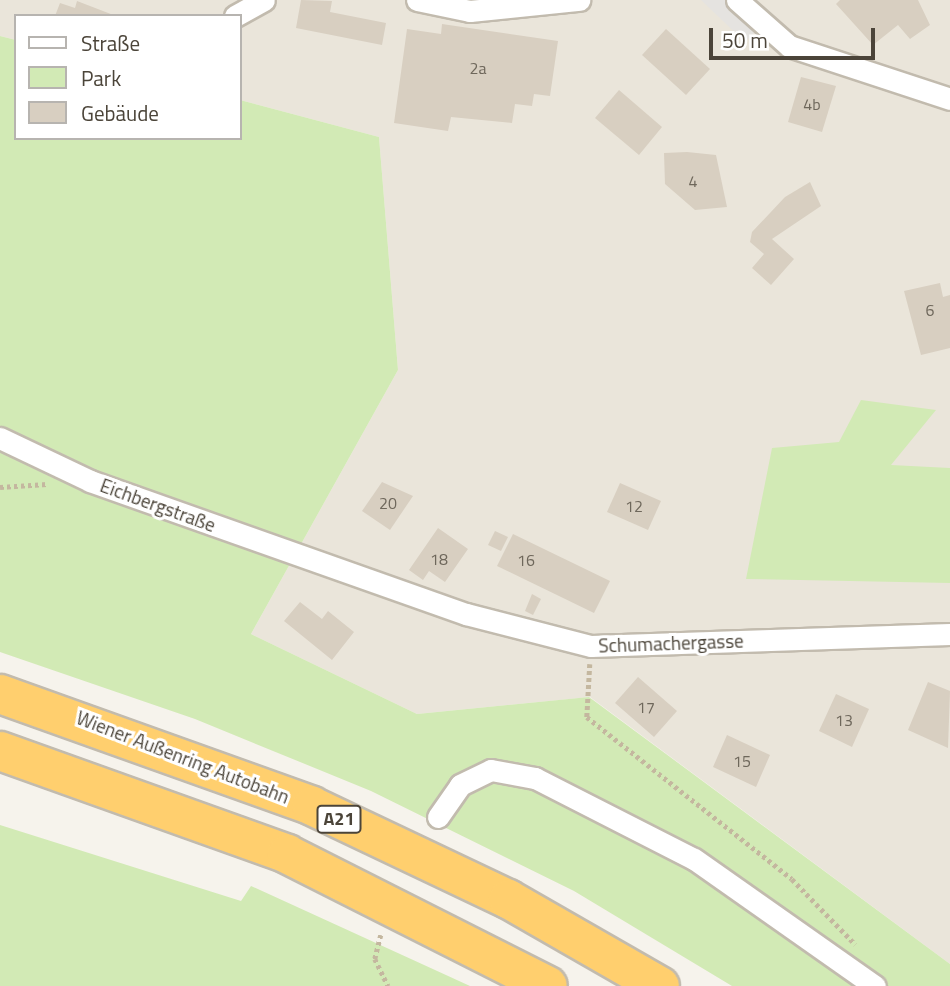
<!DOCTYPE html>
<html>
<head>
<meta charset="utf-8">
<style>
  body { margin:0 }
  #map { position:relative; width:950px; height:986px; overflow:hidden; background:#f6f3ec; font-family:"Titillium Web",sans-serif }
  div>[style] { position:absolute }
  .residential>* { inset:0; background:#eae5da }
  .green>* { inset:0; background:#d2eab5 }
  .parking>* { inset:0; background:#e5e3e0 }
  .building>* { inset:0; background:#d8cfc1 }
  .path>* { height:4.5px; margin-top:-2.25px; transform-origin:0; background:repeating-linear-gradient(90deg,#c4b79f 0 3.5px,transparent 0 7px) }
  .roads { filter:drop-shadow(2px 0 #c2bbae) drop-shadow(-2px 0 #c2bbae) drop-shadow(0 2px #c2bbae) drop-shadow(0 -2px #c2bbae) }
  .minor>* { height:21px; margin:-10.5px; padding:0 10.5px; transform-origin:10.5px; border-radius:10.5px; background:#fff }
  .motorway>* { height:38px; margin:-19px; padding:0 19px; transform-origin:19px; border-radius:19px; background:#ffcf6e }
  span { translate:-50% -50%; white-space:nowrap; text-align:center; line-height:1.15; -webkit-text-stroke:6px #fff; paint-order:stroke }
  .number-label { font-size:16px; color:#6e675b }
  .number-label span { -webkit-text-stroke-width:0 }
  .shield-label span { padding:2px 5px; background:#fff; border:2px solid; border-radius:5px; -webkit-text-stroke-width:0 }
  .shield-label { font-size:18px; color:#4b4439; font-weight:700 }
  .street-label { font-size:19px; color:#4b4439 }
  .legend { position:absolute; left:14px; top:14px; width:228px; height:126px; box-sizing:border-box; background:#fff; border:2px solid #b7b4b0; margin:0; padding:9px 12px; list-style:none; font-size:21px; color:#4b4439 }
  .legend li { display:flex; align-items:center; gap:14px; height:35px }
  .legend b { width:35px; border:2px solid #b7b4b0 }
  .scale { position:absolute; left:709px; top:28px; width:166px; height:32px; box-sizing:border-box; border:4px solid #4b4439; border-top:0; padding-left:9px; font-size:21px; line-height:24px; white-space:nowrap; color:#4b4439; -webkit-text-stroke:5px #fff; paint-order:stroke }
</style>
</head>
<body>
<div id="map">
  <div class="residential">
    <i style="clip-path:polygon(0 0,950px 0,950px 964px,590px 697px,417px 714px,251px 634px,398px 370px,379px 137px,240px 100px,240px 16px,16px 16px,16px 40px,0 36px)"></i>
  </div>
  <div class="green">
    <i style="clip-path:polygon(0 36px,16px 40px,16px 138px,240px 138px,240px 100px,379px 137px,398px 370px,251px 634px,417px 714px,589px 697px,950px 964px,950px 986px,732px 986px,574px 891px,371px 791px,195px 719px,0 652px)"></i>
    <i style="clip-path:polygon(861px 400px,936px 410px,891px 465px,950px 468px,950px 583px,746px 579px,772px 448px,839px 442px)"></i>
    <i style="clip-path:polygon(0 825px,241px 901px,251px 886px,470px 986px,0 986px)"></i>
  </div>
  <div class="parking">
    <i style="clip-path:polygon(701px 0,728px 0,758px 29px,745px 42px)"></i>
  </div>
  <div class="building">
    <i style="clip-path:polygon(301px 0,332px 1px,330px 12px,386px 23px,382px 45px,296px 28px)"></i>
    <i style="clip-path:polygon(840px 0,918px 0,930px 25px,910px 39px,898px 25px,873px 45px,836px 4px)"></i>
    <i style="clip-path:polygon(77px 1px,116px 16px,55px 16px,60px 3px,75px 8px)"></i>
    <i style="clip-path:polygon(442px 24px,558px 41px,550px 96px,534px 94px,532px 106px,515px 104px,512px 123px,451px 117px,448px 131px,394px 123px,407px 29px,441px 34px)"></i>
    <i style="clip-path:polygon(666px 29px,710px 69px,686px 95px,642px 55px)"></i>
    <i style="clip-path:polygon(801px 77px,836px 86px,822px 132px,788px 122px)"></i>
    <i style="clip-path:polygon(619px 90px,662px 127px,639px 155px,595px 118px)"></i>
    <i style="clip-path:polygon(687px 152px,716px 155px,727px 207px,695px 210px,665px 184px,664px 153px)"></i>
    <i style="clip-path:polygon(810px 182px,821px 206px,772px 239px,794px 259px,771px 285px,752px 268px,764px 254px,750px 242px,752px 232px,785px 197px)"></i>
    <i style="clip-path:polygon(940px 283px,943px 297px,950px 295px,950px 348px,921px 355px,904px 291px)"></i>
    <i style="clip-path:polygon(382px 482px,413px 496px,390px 530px,362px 511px)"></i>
    <i style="clip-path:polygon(620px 483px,661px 501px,648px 530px,607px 512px)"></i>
    <i style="clip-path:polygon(438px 528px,468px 549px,445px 582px,429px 571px,423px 580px,409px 570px)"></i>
    <i style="clip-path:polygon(495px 531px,508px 537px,501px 551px,488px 545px)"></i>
    <i style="clip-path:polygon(513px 534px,610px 581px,594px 613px,497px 566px)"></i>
    <i style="clip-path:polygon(532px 594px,541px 599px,533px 615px,525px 611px)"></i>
    <i style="clip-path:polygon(300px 602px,322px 619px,328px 611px,354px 632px,332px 660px,284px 621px)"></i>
    <i style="clip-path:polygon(638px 677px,677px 711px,654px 737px,615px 703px)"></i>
    <i style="clip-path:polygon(928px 682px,950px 691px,948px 748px,908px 730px)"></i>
    <i style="clip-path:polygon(836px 694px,869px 709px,852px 747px,819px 731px)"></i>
    <i style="clip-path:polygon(727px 735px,770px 755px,756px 787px,713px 767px)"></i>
  </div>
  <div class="path">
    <i style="left:0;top:487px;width:47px;rotate:-3.7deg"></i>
    <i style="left:590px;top:664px;width:53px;rotate:93.2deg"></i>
    <i style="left:587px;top:717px;width:261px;rotate:38.3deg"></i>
    <i style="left:792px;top:879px;width:91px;rotate:45.9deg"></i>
    <i style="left:381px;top:935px;width:25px;rotate:104deg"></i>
    <i style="left:375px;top:959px;width:30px;rotate:64deg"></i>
  </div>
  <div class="roads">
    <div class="minor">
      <i style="left:417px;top:0;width:54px;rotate:11.7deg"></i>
      <i style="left:470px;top:11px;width:110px;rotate:-5.8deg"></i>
      <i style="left:737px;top:0;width:69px;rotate:41.5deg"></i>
      <i style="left:789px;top:46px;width:169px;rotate:18.2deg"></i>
      <i style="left:235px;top:16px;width:33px;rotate:-29deg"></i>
      <i style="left:0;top:438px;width:100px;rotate:25.5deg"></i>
      <i style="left:90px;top:481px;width:399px;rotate:19.5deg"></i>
      <i style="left:466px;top:614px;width:129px;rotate:14.4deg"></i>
      <i style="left:591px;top:646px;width:359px;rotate:-1.9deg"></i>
      <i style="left:438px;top:817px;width:39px;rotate:-55deg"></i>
      <i style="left:460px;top:785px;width:34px;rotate:-26deg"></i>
      <i style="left:491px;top:770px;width:45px;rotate:10.3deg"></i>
      <i style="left:535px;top:778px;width:178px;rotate:27deg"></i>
      <i style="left:694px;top:859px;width:221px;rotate:35.1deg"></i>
    </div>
    <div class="motorway">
      <i style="left:0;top:694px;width:331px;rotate:19.7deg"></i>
      <i style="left:312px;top:806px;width:217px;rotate:25.4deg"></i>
      <i style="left:508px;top:899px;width:175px;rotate:29.8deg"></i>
      <i style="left:0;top:751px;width:305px;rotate:19.7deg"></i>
      <i style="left:287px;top:854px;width:292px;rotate:26.8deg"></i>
    </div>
  </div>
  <div class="number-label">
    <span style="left:478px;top:68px">2a</span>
    <span style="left:812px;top:104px">4b</span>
    <span style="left:693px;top:181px">4</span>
    <span style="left:930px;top:310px">6</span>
    <span style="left:388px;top:503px">20</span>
    <span style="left:634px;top:506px">12</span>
    <span style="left:439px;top:559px">18</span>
    <span style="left:526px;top:560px">16</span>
    <span style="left:646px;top:707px">17</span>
    <span style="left:844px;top:720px">13</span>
    <span style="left:742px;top:761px">15</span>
  </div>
  <div class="shield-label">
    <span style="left:339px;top:819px">A21</span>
  </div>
  <div class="street-label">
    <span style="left:158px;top:505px;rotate:20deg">Eichbergstraße</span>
    <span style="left:671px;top:643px;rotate:-2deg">Schumachergasse</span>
    <span style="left:183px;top:757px;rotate:21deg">Wiener Außenring Autobahn</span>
  </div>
  <ul class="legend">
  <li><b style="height:9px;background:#fff"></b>Straße</li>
  <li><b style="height:19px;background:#d2eab5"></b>Park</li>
  <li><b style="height:19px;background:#d8cfc1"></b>Gebäude</li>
  </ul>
  <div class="scale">50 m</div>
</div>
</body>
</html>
